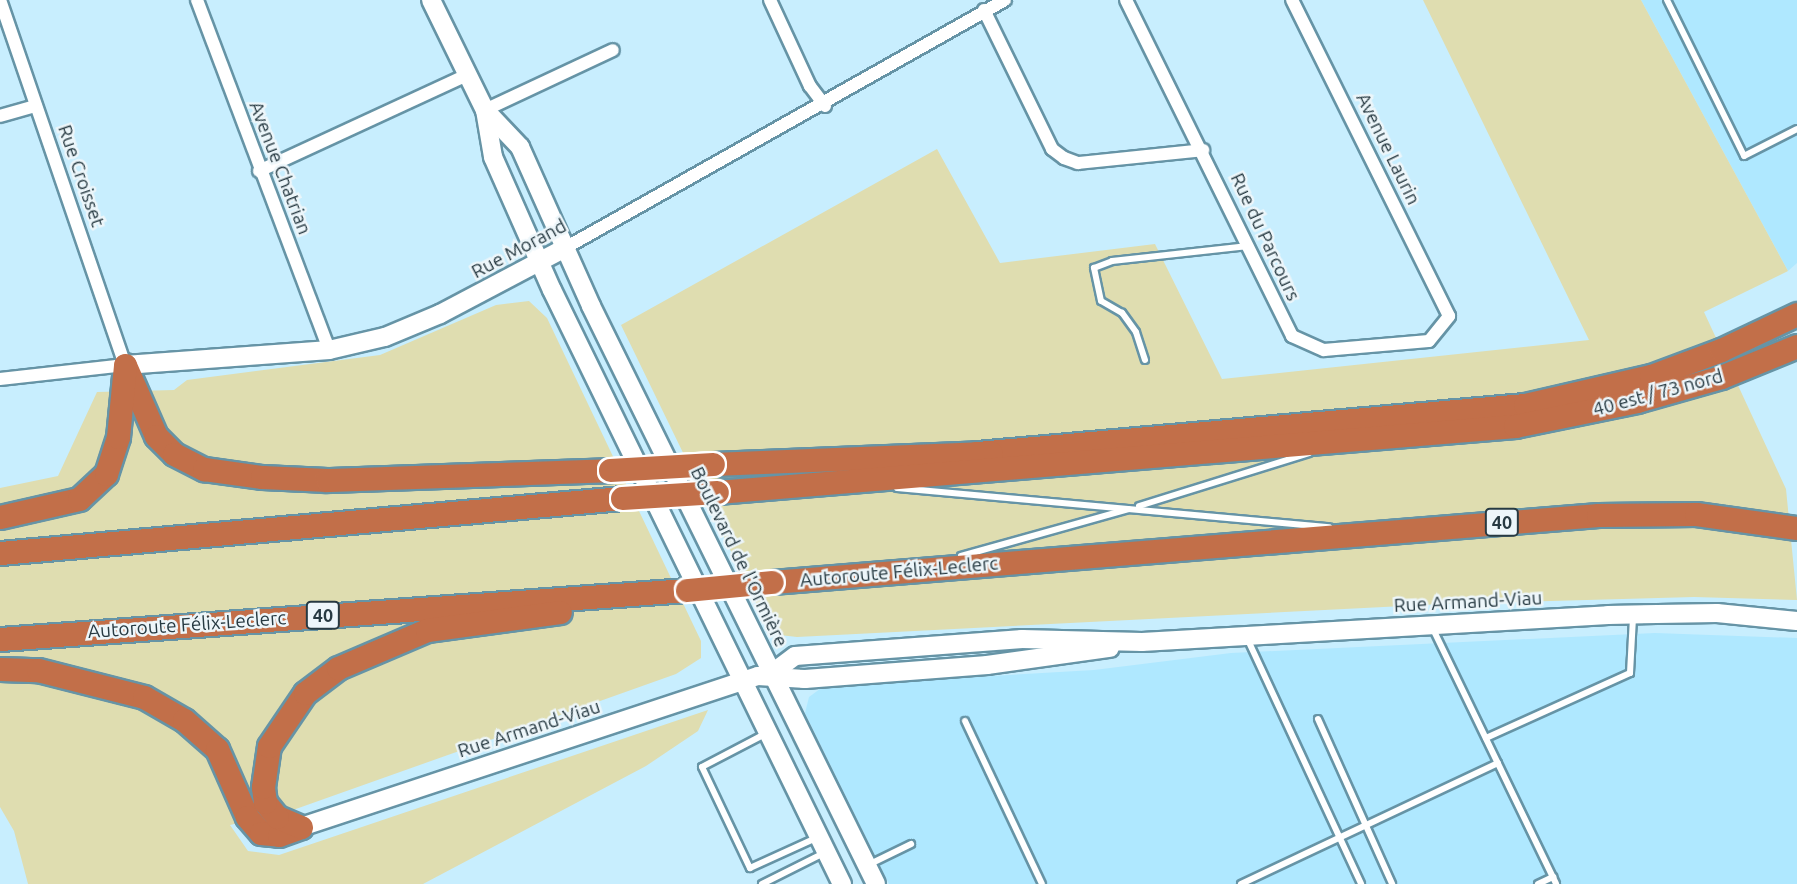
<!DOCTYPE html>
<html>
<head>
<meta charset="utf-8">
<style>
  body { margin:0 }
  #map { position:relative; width:1797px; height:884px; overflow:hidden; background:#c8eefe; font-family:Ubuntu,sans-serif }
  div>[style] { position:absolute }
  .built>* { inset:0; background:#afe8ff }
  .green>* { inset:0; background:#dfddb0 }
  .roads { filter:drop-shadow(2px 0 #6694a6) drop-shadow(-2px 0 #6694a6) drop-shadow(0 2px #6694a6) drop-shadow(0 -2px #6694a6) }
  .lane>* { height:6px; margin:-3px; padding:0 3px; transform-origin:3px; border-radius:3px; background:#fff }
  .street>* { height:12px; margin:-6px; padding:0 6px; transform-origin:6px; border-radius:6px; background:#fff }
  .secondary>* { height:18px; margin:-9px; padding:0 9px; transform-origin:9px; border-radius:9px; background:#fff }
  .highway>* { height:23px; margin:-11.5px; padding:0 11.5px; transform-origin:11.5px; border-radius:11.5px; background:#c26f49 }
  .bridges { filter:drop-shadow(2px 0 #fff) drop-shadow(-2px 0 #fff) drop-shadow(0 2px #fff) drop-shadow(0 -2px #fff) }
  .highway-bridge>* { height:23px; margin:-11.5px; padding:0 11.5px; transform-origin:11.5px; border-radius:11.5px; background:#c26f49 }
  span { translate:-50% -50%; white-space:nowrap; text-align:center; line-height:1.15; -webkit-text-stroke:5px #edf6fa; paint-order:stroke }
  .shield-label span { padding:2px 5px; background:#edf6fa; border:2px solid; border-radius:5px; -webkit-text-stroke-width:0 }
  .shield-label { font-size:18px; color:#273a42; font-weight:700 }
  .street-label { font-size:19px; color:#273a42 }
</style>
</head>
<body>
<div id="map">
  <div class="built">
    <i style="clip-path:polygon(1641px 0,1797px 0,1797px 263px,1788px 271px)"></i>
    <i style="clip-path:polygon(1655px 633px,1797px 638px,1797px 884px,889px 884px,805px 713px,809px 697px,824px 686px,1094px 670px,1231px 653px)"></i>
  </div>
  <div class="green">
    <i style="clip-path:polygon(1423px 0,1641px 0,1788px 271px,1704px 312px,1786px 489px,1797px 600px,1694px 597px,1443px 604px,797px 637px,771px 634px,621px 325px,937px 149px,1000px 263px,1155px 244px,1222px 379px,1589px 340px)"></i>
    <i style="clip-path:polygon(529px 301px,547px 318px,701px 641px,701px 658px,676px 674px,293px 810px,230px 825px,248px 851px,279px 855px,708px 710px,698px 731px,646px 766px,423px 884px,28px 884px,14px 831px,0 807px,0 488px,58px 476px,97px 392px,174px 390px,187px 380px,380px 355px,496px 305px)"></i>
  </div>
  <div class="roads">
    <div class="lane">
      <i style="left:1667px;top:0;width:174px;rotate:63.7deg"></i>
      <i style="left:1744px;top:156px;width:59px;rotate:-27deg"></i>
      <i style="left:1145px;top:360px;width:29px;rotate:-108deg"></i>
      <i style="left:1136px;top:332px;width:24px;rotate:-126deg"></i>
      <i style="left:1122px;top:313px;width:24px;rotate:-150deg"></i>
      <i style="left:1101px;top:301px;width:34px;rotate:-102deg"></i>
      <i style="left:1094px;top:268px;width:19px;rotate:-21deg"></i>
      <i style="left:1112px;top:261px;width:137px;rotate:-6.3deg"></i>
      <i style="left:897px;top:488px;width:434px;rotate:5.2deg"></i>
      <i style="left:1139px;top:506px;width:178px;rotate:-17.3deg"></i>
      <i style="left:961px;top:556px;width:174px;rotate:-15.6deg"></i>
      <i style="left:1432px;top:627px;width:285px;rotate:64.2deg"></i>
      <i style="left:1247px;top:638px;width:271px;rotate:65.1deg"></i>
      <i style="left:1318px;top:719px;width:181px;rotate:65.8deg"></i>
      <i style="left:965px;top:721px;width:180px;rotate:64.7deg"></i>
      <i style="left:765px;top:734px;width:71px;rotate:152.4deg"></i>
      <i style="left:702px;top:767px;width:112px;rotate:64.6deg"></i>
      <i style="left:750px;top:868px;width:75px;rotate:-24.5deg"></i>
      <i style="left:1486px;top:738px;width:158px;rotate:-24.3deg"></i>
      <i style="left:1630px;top:673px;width:56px;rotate:-86.9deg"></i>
      <i style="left:868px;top:865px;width:48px;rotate:-26deg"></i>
      <i style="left:762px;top:884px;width:69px;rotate:-26.6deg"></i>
      <i style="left:1241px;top:884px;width:284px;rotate:-25.2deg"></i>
      <i style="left:1538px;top:884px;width:17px;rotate:-25deg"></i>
    </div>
    <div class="street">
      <i style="left:197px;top:0;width:374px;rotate:69.3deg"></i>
      <i style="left:770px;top:0;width:95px;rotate:65.1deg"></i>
      <i style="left:810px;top:86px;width:25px;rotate:53deg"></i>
      <i style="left:1126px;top:0;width:375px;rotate:63.7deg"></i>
      <i style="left:1292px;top:336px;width:35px;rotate:24deg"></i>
      <i style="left:1324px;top:350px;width:105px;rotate:-4.9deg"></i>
      <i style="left:1429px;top:341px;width:32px;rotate:-51deg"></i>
      <i style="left:1449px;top:316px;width:353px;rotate:-116.4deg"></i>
      <i style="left:984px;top:10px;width:155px;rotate:63.9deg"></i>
      <i style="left:1052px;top:149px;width:15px;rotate:37deg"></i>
      <i style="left:1064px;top:158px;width:15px;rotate:20deg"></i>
      <i style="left:1078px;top:163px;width:126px;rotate:-5.9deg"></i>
      <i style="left:485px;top:110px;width:141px;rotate:-25.1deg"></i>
      <i style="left:0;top:116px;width:37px;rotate:-16deg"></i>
      <i style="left:259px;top:171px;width:229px;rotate:-24.8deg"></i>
      <i style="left:565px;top:248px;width:505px;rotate:-29.41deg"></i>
      <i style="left:0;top:379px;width:126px;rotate:-6.4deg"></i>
      <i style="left:125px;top:365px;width:386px;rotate:-108.9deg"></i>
    </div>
    <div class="secondary">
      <i style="left:431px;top:0;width:123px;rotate:63.9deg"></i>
      <i style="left:485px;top:110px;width:51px;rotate:46.6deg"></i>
      <i style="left:520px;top:147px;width:174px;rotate:65.9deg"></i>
      <i style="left:591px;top:306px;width:644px;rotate:63.75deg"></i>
      <i style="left:485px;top:110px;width:48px;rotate:80.3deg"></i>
      <i style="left:493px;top:157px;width:145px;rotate:66.1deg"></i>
      <i style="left:552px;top:290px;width:661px;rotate:63.98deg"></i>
      <i style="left:125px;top:365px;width:205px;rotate:-4.2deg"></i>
      <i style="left:329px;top:350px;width:57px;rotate:-13.1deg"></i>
      <i style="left:385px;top:337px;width:60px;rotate:-22.7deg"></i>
      <i style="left:440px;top:314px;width:141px;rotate:-27.8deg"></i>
      <i style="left:771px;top:674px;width:30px;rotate:-37deg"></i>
      <i style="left:795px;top:656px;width:228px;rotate:-4.3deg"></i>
      <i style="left:1022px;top:639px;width:120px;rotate:1.4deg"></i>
      <i style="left:1142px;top:642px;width:467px;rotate:-3.3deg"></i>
      <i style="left:1608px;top:615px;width:109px;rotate:-1.1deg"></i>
      <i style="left:1717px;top:613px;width:80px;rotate:5.7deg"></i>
      <i style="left:301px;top:827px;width:481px;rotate:-18.3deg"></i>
      <i style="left:758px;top:676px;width:47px;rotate:3.7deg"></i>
      <i style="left:805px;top:679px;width:183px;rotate:-4.4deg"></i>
      <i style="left:987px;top:665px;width:124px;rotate:-7.9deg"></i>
    </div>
    <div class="highway">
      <i style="left:125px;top:365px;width:77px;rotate:66.4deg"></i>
      <i style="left:156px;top:436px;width:25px;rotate:45deg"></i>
      <i style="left:174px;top:454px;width:34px;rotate:27deg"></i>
      <i style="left:204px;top:469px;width:59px;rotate:7.9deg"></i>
      <i style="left:262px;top:477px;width:65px;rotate:2.6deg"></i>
      <i style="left:327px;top:480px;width:283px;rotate:-2deg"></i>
      <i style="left:977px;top:453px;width:550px;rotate:-5.01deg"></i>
      <i style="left:1525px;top:405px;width:129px;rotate:-13deg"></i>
      <i style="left:1651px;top:376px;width:75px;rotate:-20.4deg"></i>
      <i style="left:1721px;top:350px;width:84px;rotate:-25.3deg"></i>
      <i style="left:713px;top:464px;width:278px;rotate:-2.3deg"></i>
      <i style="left:717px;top:492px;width:801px;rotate:-4.73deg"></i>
      <i style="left:1515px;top:426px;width:125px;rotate:-11.6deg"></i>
      <i style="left:1637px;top:401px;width:87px;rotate:-15.9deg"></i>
      <i style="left:1721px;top:377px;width:82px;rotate:-22.2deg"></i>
      <i style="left:0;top:517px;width:81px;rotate:-12.8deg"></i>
      <i style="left:79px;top:499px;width:37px;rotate:-43deg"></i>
      <i style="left:106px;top:474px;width:39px;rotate:-72deg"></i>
      <i style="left:118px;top:437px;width:72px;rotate:-84.4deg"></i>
      <i style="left:0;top:553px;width:624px;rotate:-5.05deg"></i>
      <i style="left:772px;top:582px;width:829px;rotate:-4.64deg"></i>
      <i style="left:1598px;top:515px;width:98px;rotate:-0.6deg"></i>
      <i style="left:1696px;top:514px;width:102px;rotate:7.9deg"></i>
      <i style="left:0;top:639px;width:689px;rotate:-4.08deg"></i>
      <i style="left:0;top:669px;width:38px;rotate:2deg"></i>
      <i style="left:38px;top:670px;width:109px;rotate:14.3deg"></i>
      <i style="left:144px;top:697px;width:46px;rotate:29.9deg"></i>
      <i style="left:184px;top:720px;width:44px;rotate:41.3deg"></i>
      <i style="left:217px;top:749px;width:74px;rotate:66.2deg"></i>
      <i style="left:247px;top:817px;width:21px;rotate:49deg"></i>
      <i style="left:261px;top:833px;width:18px;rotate:6deg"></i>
      <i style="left:279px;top:835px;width:23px;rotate:-20deg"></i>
      <i style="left:301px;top:827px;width:26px;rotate:-157deg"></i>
      <i style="left:277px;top:817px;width:19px;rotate:-129deg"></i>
      <i style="left:265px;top:802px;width:15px;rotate:-98deg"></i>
      <i style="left:263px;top:787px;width:41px;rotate:-81.7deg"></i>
      <i style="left:269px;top:746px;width:64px;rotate:-55.8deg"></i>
      <i style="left:305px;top:693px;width:41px;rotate:-37.1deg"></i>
      <i style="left:338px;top:668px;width:97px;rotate:-23.1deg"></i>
      <i style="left:427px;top:630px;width:134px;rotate:-7.7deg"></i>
    </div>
  </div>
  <div class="bridges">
    <div class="highway-bridge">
      <i style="left:610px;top:470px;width:103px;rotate:-3.3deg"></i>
      <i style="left:622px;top:498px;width:95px;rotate:-3.6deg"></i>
      <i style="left:687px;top:590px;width:85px;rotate:-5.4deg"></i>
    </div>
  </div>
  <div class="shield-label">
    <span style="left:1502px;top:522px">40</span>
    <span style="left:323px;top:615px">40</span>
  </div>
  <div class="street-label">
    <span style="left:1388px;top:149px;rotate:64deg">Avenue Laurin</span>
    <span style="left:280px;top:168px;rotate:69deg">Avenue Chatrian</span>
    <span style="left:81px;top:176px;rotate:71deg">Rue Croisset</span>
    <span style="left:1265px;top:237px;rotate:65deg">Rue du Parcours</span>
    <span style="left:519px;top:249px;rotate:-28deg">Rue Morand</span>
    <span style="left:1658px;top:393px;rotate:-15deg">40 est / 73 nord</span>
    <span style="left:739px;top:557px;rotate:64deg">Boulevard de l'Ormière</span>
    <span style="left:899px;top:572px;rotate:-5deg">Autoroute Félix-Leclerc</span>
    <span style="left:1468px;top:602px;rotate:-3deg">Rue Armand-Viau</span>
    <span style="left:187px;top:625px;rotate:-4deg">Autoroute Félix-Leclerc</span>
    <span style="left:529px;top:729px;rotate:-18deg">Rue Armand-Viau</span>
  </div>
</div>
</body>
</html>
